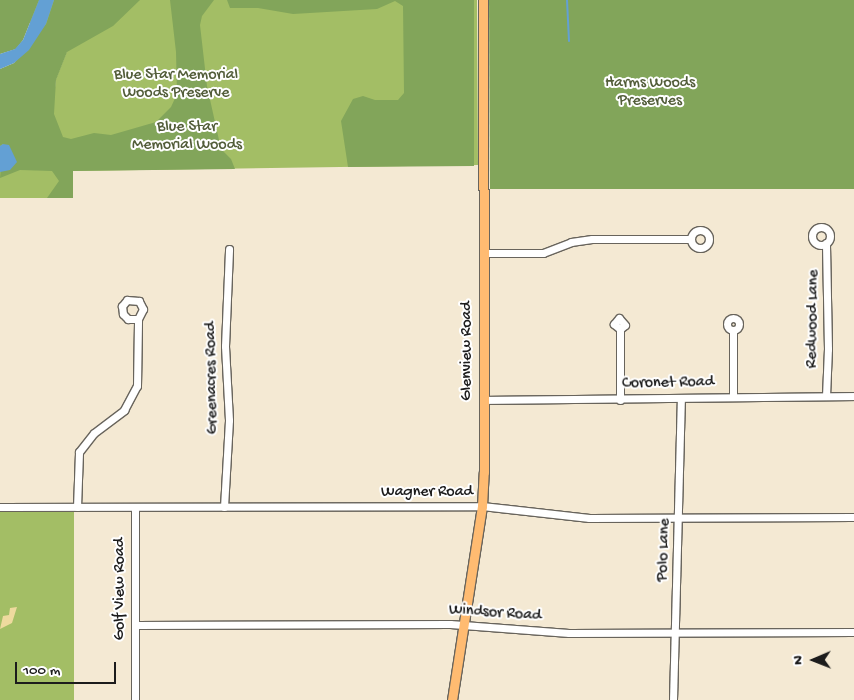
<!DOCTYPE html>
<html>
<head>
<meta charset="utf-8">
<style>
  body { margin:0 }
  #map { position:relative; width:854px; height:700px; overflow:hidden; background:#f4e9d3; font-family:"Gochi Hand",sans-serif }
  div>[style] { position:absolute }
  .green>* { inset:0; background:#a3be65 }
  .forest>* { inset:0; background:#82a55a }
  .sand>* { inset:0; background:#eeda9e }
  .water>* { inset:0; background:#63a0d4 }
  .stream>* { height:2px; margin:-1px; padding:0 1px; transform-origin:1px; border-radius:1px; background:#63a0d4 }
  .roads { filter:drop-shadow(1px 0 #68645c) drop-shadow(-1px 0 #68645c) drop-shadow(0 1px #68645c) drop-shadow(0 -1px #68645c) }
  .minor>* { height:7px; margin:-3.5px; padding:0 3.5px; transform-origin:3.5px; border-radius:3.5px; background:#fff }
  .minor>.ring { margin:-3.5px; padding:0; box-sizing:content-box; background:none; border:7px solid #fff; border-radius:50% }
  .major>* { height:9px; margin:-4.5px; padding:0 4.5px; transform-origin:4.5px; border-radius:4.5px; background:#ffbb71 }
  span { translate:-50% -50%; white-space:nowrap; text-align:center; line-height:1.15; -webkit-text-stroke:4px #fff; paint-order:stroke }
  .park-label { font-size:16px; color:#525d39 }
  .street-label { font-size:16px; color:#1c1c1c }
  .north { position:absolute; left:789px; top:635px; width:50px; height:50px; -webkit-text-stroke:4px #fff; paint-order:stroke; rotate:269deg; font-size:14px; font-weight:700; line-height:20px; text-align:center; color:#1c1c1c }
  .north::after { content:''; display:block; margin:auto; width:18px; height:22px; background:#1c1c1c; clip-path:polygon(50% 0,100% 100%,50% 72%,0 100%) }
  .scale { position:absolute; left:15px; top:662px; width:101px; height:22px; box-sizing:border-box; border:2px solid #1c1c1c; border-top:0; padding-left:6px; font-size:15px; line-height:18px; white-space:nowrap; color:#1c1c1c; -webkit-text-stroke:4px #fff; paint-order:stroke }
</style>
</head>
<body>
<div id="map">
  <div class="green">
    <i style="clip-path:polygon(0 0,477px 0,478px 165px,73px 171px,73px 198px,0 198px,0 97px,54px 96px,56px 79px,67px 51px)"></i>
    <i style="clip-path:polygon(0 512px,74px 512px,74px 700px,0 700px)"></i>
  </div>
  <div class="forest">
    <i style="clip-path:polygon(0 0,39px 0,23px 40px,16px 49px,0 54px)"></i>
    <i style="clip-path:polygon(54px 0,140px 0,113px 26px,67px 52px,56px 80px,54px 114px,63px 137px,71px 139px,94px 133px,111px 135px,156px 122px,171px 107px,177px 94px,176px 52px,170px 0,214px 0,202px 16px,200px 25px,207px 86px,221px 149px,231px 159px,235px 169px,73px 171px,73px 198px,47px 198px,59px 181px,52px 171px,20px 170px,0 178px,3px 144px,0 146px,0 69px,14px 63px,46px 24px)"></i>
    <i style="clip-path:polygon(227px 0,474px 0,474px 166px,348px 167px,341px 121px,353px 99px,363px 96px,375px 100px,398px 100px,404px 93px,403px 6px,395px 1px,377px 9px,293px 14px,258px 8px,230px 8px)"></i>
    <i style="clip-path:polygon(489px 0,854px 0,854px 189px,490px 189px)"></i>
  </div>
  <div class="sand">
    <i style="clip-path:polygon(17px 607px,12px 623px,0 629px,3px 616px,9px 615px,10px 608px)"></i>
  </div>
  <div class="water">
    <i style="clip-path:polygon(39px 0,54px 0,46px 24px,29px 50px,14px 63px,0 69px,0 54px,15px 49px,23px 40px)"></i>
    <i style="clip-path:polygon(3px 144px,9px 145px,17px 162px,10px 170px,0 172px,0 146px)"></i>
  </div>
  <div class="stream">
    <i style="left:567px;top:0;width:41px;rotate:87.2deg"></i>
  </div>
  <div class="roads">
    <div class="minor">
      <i class="ring" style="left:812px;top:227px;width:11px;height:11px"></i>
      <i class="ring" style="left:691px;top:230px;width:11px;height:11px"></i>
      <i style="left:483px;top:253px;width:60px"></i>
      <i style="left:543px;top:253px;width:30px;rotate:-21deg"></i>
      <i style="left:571px;top:242px;width:21px;rotate:-8deg"></i>
      <i style="left:592px;top:239px;width:99px"></i>
      <i class="ring" style="left:727px;top:318px;width:5px;height:5px"></i>
      <i style="left:733px;top:330px;width:66px;rotate:90deg"></i>
      <i style="left:826px;top:396px;width:47px;rotate:-87.6deg"></i>
      <i style="left:828px;top:349px;width:106px;rotate:-91.1deg"></i>
      <i style="left:483px;top:400px;width:371px;rotate:-0.6deg"></i>
      <i style="left:620px;top:400px;width:71px;rotate:-90deg"></i>
      <i style="left:620px;top:329px;width:6px;rotate:-39deg"></i>
      <i style="left:625px;top:325px;width:9px;rotate:-131deg"></i>
      <i style="left:619px;top:318px;width:8px;rotate:130deg"></i>
      <i style="left:614px;top:324px;width:8px;rotate:40deg"></i>
      <i style="left:0;top:507px;width:482px;rotate:-0.1deg"></i>
      <i style="left:482px;top:506px;width:108px;rotate:6.4deg"></i>
      <i style="left:589px;top:518px;width:265px;rotate:-0.2deg"></i>
      <i style="left:77px;top:507px;width:55px;rotate:-87.9deg"></i>
      <i style="left:79px;top:452px;width:24px;rotate:-52deg"></i>
      <i style="left:94px;top:433px;width:38px;rotate:-37deg"></i>
      <i style="left:124px;top:410px;width:27px;rotate:-62deg"></i>
      <i style="left:137px;top:386px;width:67px;rotate:-89.1deg"></i>
      <i style="left:138px;top:319px;width:11px;rotate:-63deg"></i>
      <i style="left:143px;top:309px;width:9px;rotate:-117deg"></i>
      <i style="left:139px;top:301px;width:12px;rotate:-175deg"></i>
      <i style="left:127px;top:300px;width:8px;rotate:130deg"></i>
      <i style="left:122px;top:306px;width:8px;rotate:83deg"></i>
      <i style="left:123px;top:314px;width:7px;rotate:45deg"></i>
      <i style="left:128px;top:319px;width:10px"></i>
      <i style="left:224px;top:507px;width:87px;rotate:-86.7deg"></i>
      <i style="left:229px;top:420px;width:74px;rotate:-93.1deg"></i>
      <i style="left:225px;top:346px;width:97px;rotate:-87.6deg"></i>
      <i style="left:135px;top:625px;width:315px;rotate:-0.2deg"></i>
      <i style="left:450px;top:624px;width:119px;rotate:4.3deg"></i>
      <i style="left:569px;top:633px;width:285px;rotate:-0.2deg"></i>
      <i style="left:135px;top:700px;width:193px;rotate:-90deg"></i>
      <i style="left:673px;top:700px;width:300px;rotate:-88.5deg"></i>
    </div>
    <div class="major">
      <i style="left:452px;top:700px;width:196px;rotate:-81.2deg"></i>
      <i style="left:482px;top:506px;width:34px;rotate:-87deg"></i>
      <i style="left:484px;top:472px;width:472px;rotate:-90.1deg"></i>
    </div>
  </div>
  <div class="park-label">
    <span style="left:176px;top:85px">Blue Star Memorial<br>Woods Preserve</span>
    <span style="left:650px;top:93px">Harms Woods<br>Preserves</span>
    <span style="left:187px;top:137px">Blue Star<br>Memorial Woods</span>
  </div>
  <div class="street-label">
    <span style="left:814px;top:319px;rotate:-89deg">Redwood Lane</span>
    <span style="left:468px;top:351px;rotate:-90deg">Glenview Road</span>
    <span style="left:213px;top:378px;rotate:-91deg">Greenacres Road</span>
    <span style="left:668px;top:384px;rotate:-1deg">Coronet Road</span>
    <span style="left:427px;top:493px">Wagner Road</span>
    <span style="left:665px;top:550px;rotate:-88deg">Polo Lane</span>
    <span style="left:121px;top:589px;rotate:-90deg">Golf View Road</span>
    <span style="left:495px;top:614px;rotate:4deg">Windsor Road</span>
  </div>
  <div class="north">N</div>
  <div class="scale">100 m</div>
</div>
</body>
</html>
